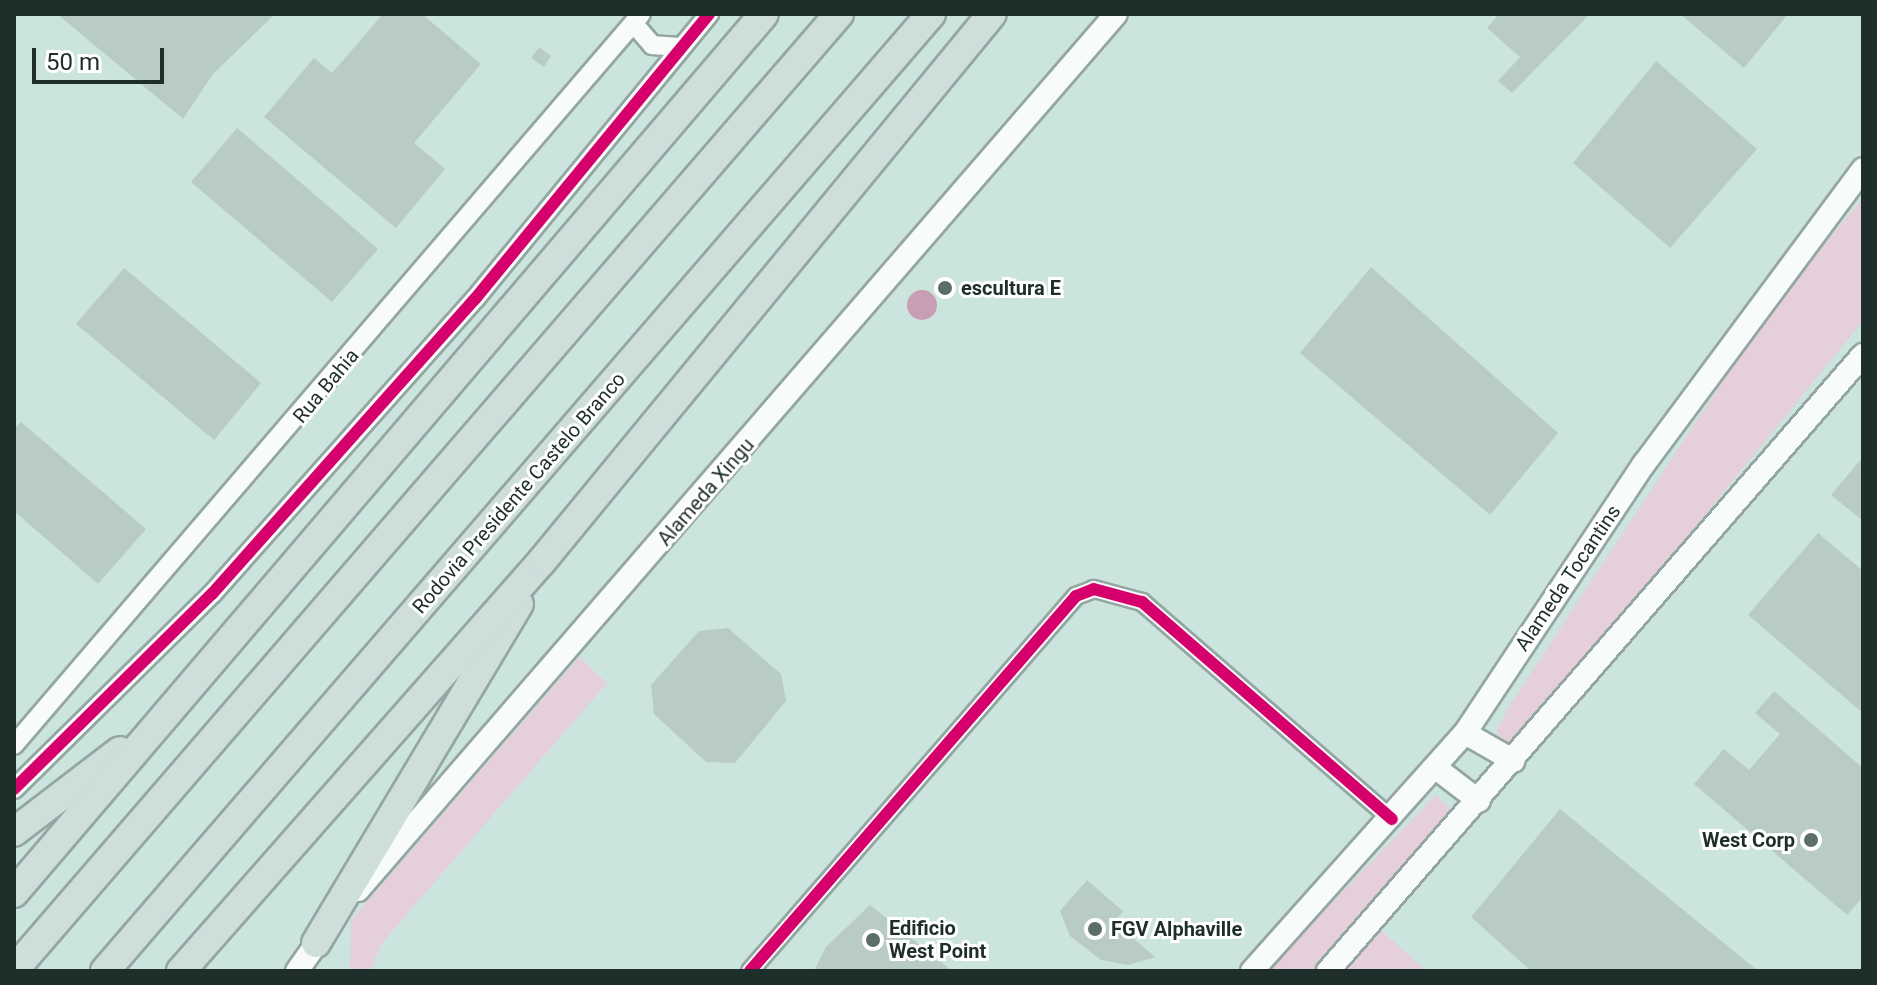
<!DOCTYPE html>
<html>
<head>
<meta charset="utf-8">
<style>
  body { margin:0 }
  #map { position:relative; width:1877px; height:985px; overflow:hidden; background:#cce4de; font-family:Roboto,sans-serif }
  div>[style] { position:absolute }
  .green>* { inset:0; background:#e4cfda }
  .water>* { inset:0; background:#c99db3 }
  .round { border-radius:50% }
  .building>* { inset:0; background:#b9cbc7 }
  .roads { filter:drop-shadow(2px 0 #94a6a2) drop-shadow(-2px 0 #94a6a2) drop-shadow(0 2px #94a6a2) drop-shadow(0 -2px #94a6a2) }
  .minor>* { height:16px; margin:-8px; padding:0 8px; transform-origin:8px; border-radius:8px; background:#f7fbfa }
  .tertiary>* { height:18px; margin:-9px; padding:0 9px; transform-origin:9px; border-radius:9px; background:#f7fbfa }
  .secondary>* { height:22px; margin:-11px; padding:0 11px; transform-origin:11px; border-radius:11px; background:#f7fbfa }
  .motorway>* { height:28px; margin:-14px; padding:0 14px; transform-origin:14px; border-radius:14px; background:#cddedb }
  .cycleway>* { height:12px; margin:-6px; padding:0 6px; transform-origin:6px; border-radius:6px; background:#d6006c }
  .dots>* { width:22px; height:22px; translate:-50% -50%; box-sizing:border-box; border:4px solid #fff; border-radius:50% }
  span { translate:-50% -50%; white-space:nowrap; text-align:center; line-height:1.15; -webkit-text-stroke:6px #fff; paint-order:stroke }
  .poi-label { font-size:20px; color:#1e2f2b; font-weight:700 }
  .left { translate:0 -50%; text-align:left }
  .right { translate:-100% -50%; text-align:right }
  .street-label { font-size:20px; color:#1e2f2b }
  .frame { position:absolute; inset:0; border:16px solid #1e2f2b; pointer-events:none }
  .scale { position:absolute; left:32px; top:48px; width:132px; height:36px; box-sizing:border-box; border:4px solid #1e2f2b; border-top:0; padding-left:10px; font-size:24px; line-height:28px; white-space:nowrap; color:#1e2f2b; -webkit-text-stroke:6px #fff; paint-order:stroke }
</style>
</head>
<body>
<div id="map">
  <div class="green">
    <i style="clip-path:polygon(1863px 198px,1863px 321px,1512px 752px,1496px 732px,1510px 705px,1768px 312px)"></i>
    <i style="clip-path:polygon(579px 657px,607px 683px,382px 943px,370px 971px,350px 971px,351px 920px)"></i>
    <i style="clip-path:polygon(1436px 795px,1452px 811px,1315px 971px,1266px 971px)"></i>
    <i style="clip-path:polygon(1380px 929px,1426px 971px,1344px 971px)"></i>
  </div>
  <div class="water">
    <i class="round" style="left:907px;top:290px;width:30px;height:30px"></i>
  </div>
  <div class="building">
    <i style="clip-path:polygon(57px 14px,275px 14px,213px 74px,183px 119px)"></i>
    <i style="clip-path:polygon(383px 14px,422px 14px,481px 64px,414px 143px,445px 169px,396px 228px,264px 117px,314px 58px,332px 73px)"></i>
    <i style="clip-path:polygon(1499px 14px,1590px 14px,1512px 93px,1498px 81px,1520px 57px,1487px 28px)"></i>
    <i style="clip-path:polygon(1680px 14px,1788px 14px,1744px 68px)"></i>
    <i style="clip-path:polygon(539px 47px,551px 56px,544px 67px,531px 58px)"></i>
    <i style="clip-path:polygon(1656px 61px,1757px 149px,1670px 248px,1573px 163px)"></i>
    <i style="clip-path:polygon(237px 128px,378px 249px,332px 302px,191px 182px)"></i>
    <i style="clip-path:polygon(1371px 267px,1558px 433px,1490px 515px,1300px 353px)"></i>
    <i style="clip-path:polygon(124px 268px,261px 383px,214px 440px,76px 324px)"></i>
    <i style="clip-path:polygon(21px 422px,146px 529px,98px 584px,14px 511px,14px 429px)"></i>
    <i style="clip-path:polygon(1863px 457px,1863px 521px,1831px 495px)"></i>
    <i style="clip-path:polygon(1818px 533px,1863px 571px,1863px 713px,1748px 615px)"></i>
    <i style="clip-path:polygon(728px 628px,781px 674px,786px 701px,735px 763px,706px 762px,654px 714px,651px 685px,699px 631px)"></i>
    <i style="clip-path:polygon(1774px 691px,1863px 768px,1863px 897px,1847px 915px,1694px 784px,1724px 749px,1749px 770px,1780px 734px,1755px 713px)"></i>
    <i style="clip-path:polygon(1560px 809px,1758px 971px,1531px 971px,1471px 917px)"></i>
    <i style="clip-path:polygon(1087px 880px,1123px 911px,1114px 922px,1155px 957px,1128px 965px,1101px 960px,1070px 936px,1060px 911px)"></i>
    <i style="clip-path:polygon(870px 905px,952px 971px,814px 971px,826px 947px)"></i>
  </div>
  <div class="roads">
    <div class="minor">
      <i style="left:750px;top:971px;width:497px;rotate:-49deg"></i>
      <i style="left:1076px;top:596px;width:19px;rotate:-21deg"></i>
      <i style="left:1094px;top:589px;width:50px;rotate:15.2deg"></i>
      <i style="left:1142px;top:602px;width:331px;rotate:41deg"></i>
    </div>
    <div class="tertiary">
      <i style="left:634px;top:24px;width:28px;rotate:49deg"></i>
      <i style="left:652px;top:45px;width:28px;rotate:4deg"></i>
      <i style="left:14px;top:745px;width:963px;rotate:-49.38deg"></i>
      <i style="left:14px;top:789px;width:278px;rotate:-44.6deg"></i>
      <i style="left:212px;top:594px;width:395px;rotate:-48.3deg"></i>
      <i style="left:475px;top:299px;width:369px;rotate:-50.6deg"></i>
    </div>
    <div class="secondary">
      <i style="left:1465px;top:733px;width:56px;rotate:29.7deg"></i>
      <i style="left:1436px;top:768px;width:54px;rotate:37.5deg"></i>
      <i style="left:358px;top:890px;width:1158px;rotate:-49.13deg"></i>
      <i style="left:297px;top:971px;width:47px;rotate:-54.6deg"></i>
      <i style="left:1252px;top:971px;width:319px;rotate:-48.2deg"></i>
      <i style="left:1465px;top:733px;width:323px;rotate:-56.4deg"></i>
      <i style="left:1644px;top:464px;width:367px;rotate:-53.4deg"></i>
      <i style="left:1328px;top:971px;width:816px;rotate:-49.03deg"></i>
    </div>
    <div class="motorway">
      <i style="left:14px;top:832px;width:133px;rotate:-37.4deg"></i>
      <i style="left:14px;top:893px;width:1155px;rotate:-49.53deg"></i>
      <i style="left:316px;top:943px;width:395px;rotate:-59.1deg"></i>
      <i style="left:14px;top:970px;width:1263px;rotate:-49.21deg"></i>
      <i style="left:105px;top:971px;width:1264px;rotate:-49.2deg"></i>
      <i style="left:181px;top:971px;width:546px;rotate:-48.64deg"></i>
      <i style="left:542px;top:561px;width:708px;rotate:-50.56deg"></i>
    </div>
  </div>
  <div class="cycleway">
    <i style="left:14px;top:789px;width:278px;rotate:-44.6deg"></i>
    <i style="left:212px;top:594px;width:395px;rotate:-48.3deg"></i>
    <i style="left:475px;top:299px;width:369px;rotate:-50.6deg"></i>
    <i style="left:750px;top:971px;width:497px;rotate:-49deg"></i>
    <i style="left:1076px;top:596px;width:19px;rotate:-21deg"></i>
    <i style="left:1094px;top:589px;width:50px;rotate:15.2deg"></i>
    <i style="left:1142px;top:602px;width:331px;rotate:41deg"></i>
  </div>
  <div class="dots">
    <i style="left:945px;top:288px;background:#5b6e6a"></i>
    <i style="left:1811px;top:840px;background:#5b6e6a"></i>
    <i style="left:1095px;top:929px;background:#5b6e6a"></i>
    <i style="left:873px;top:940px;background:#5b6e6a"></i>
  </div>
  <div class="poi-label">
    <span class="left" style="left:961px;top:288px">escultura E</span>
    <span class="right" style="left:1795px;top:840px">West Corp</span>
    <span class="left" style="left:889px;top:940px">Edificio<br>West Point</span>
    <span class="left" style="left:1111px;top:929px">FGV Alphaville</span>
  </div>
  <div class="street-label">
    <span style="left:326px;top:386px;rotate:-50deg">Rua Bahia</span>
    <span style="left:706px;top:492px;rotate:-49deg">Alameda Xingu</span>
    <span style="left:519px;top:493px;rotate:-49deg">Rodovia Presidente Castelo Branco</span>
    <span style="left:1568px;top:578px;rotate:-56deg">Alameda Tocantins</span>
  </div>
  <div class="frame"></div>
  <div class="scale">50 m</div>
</div>
</body>
</html>
